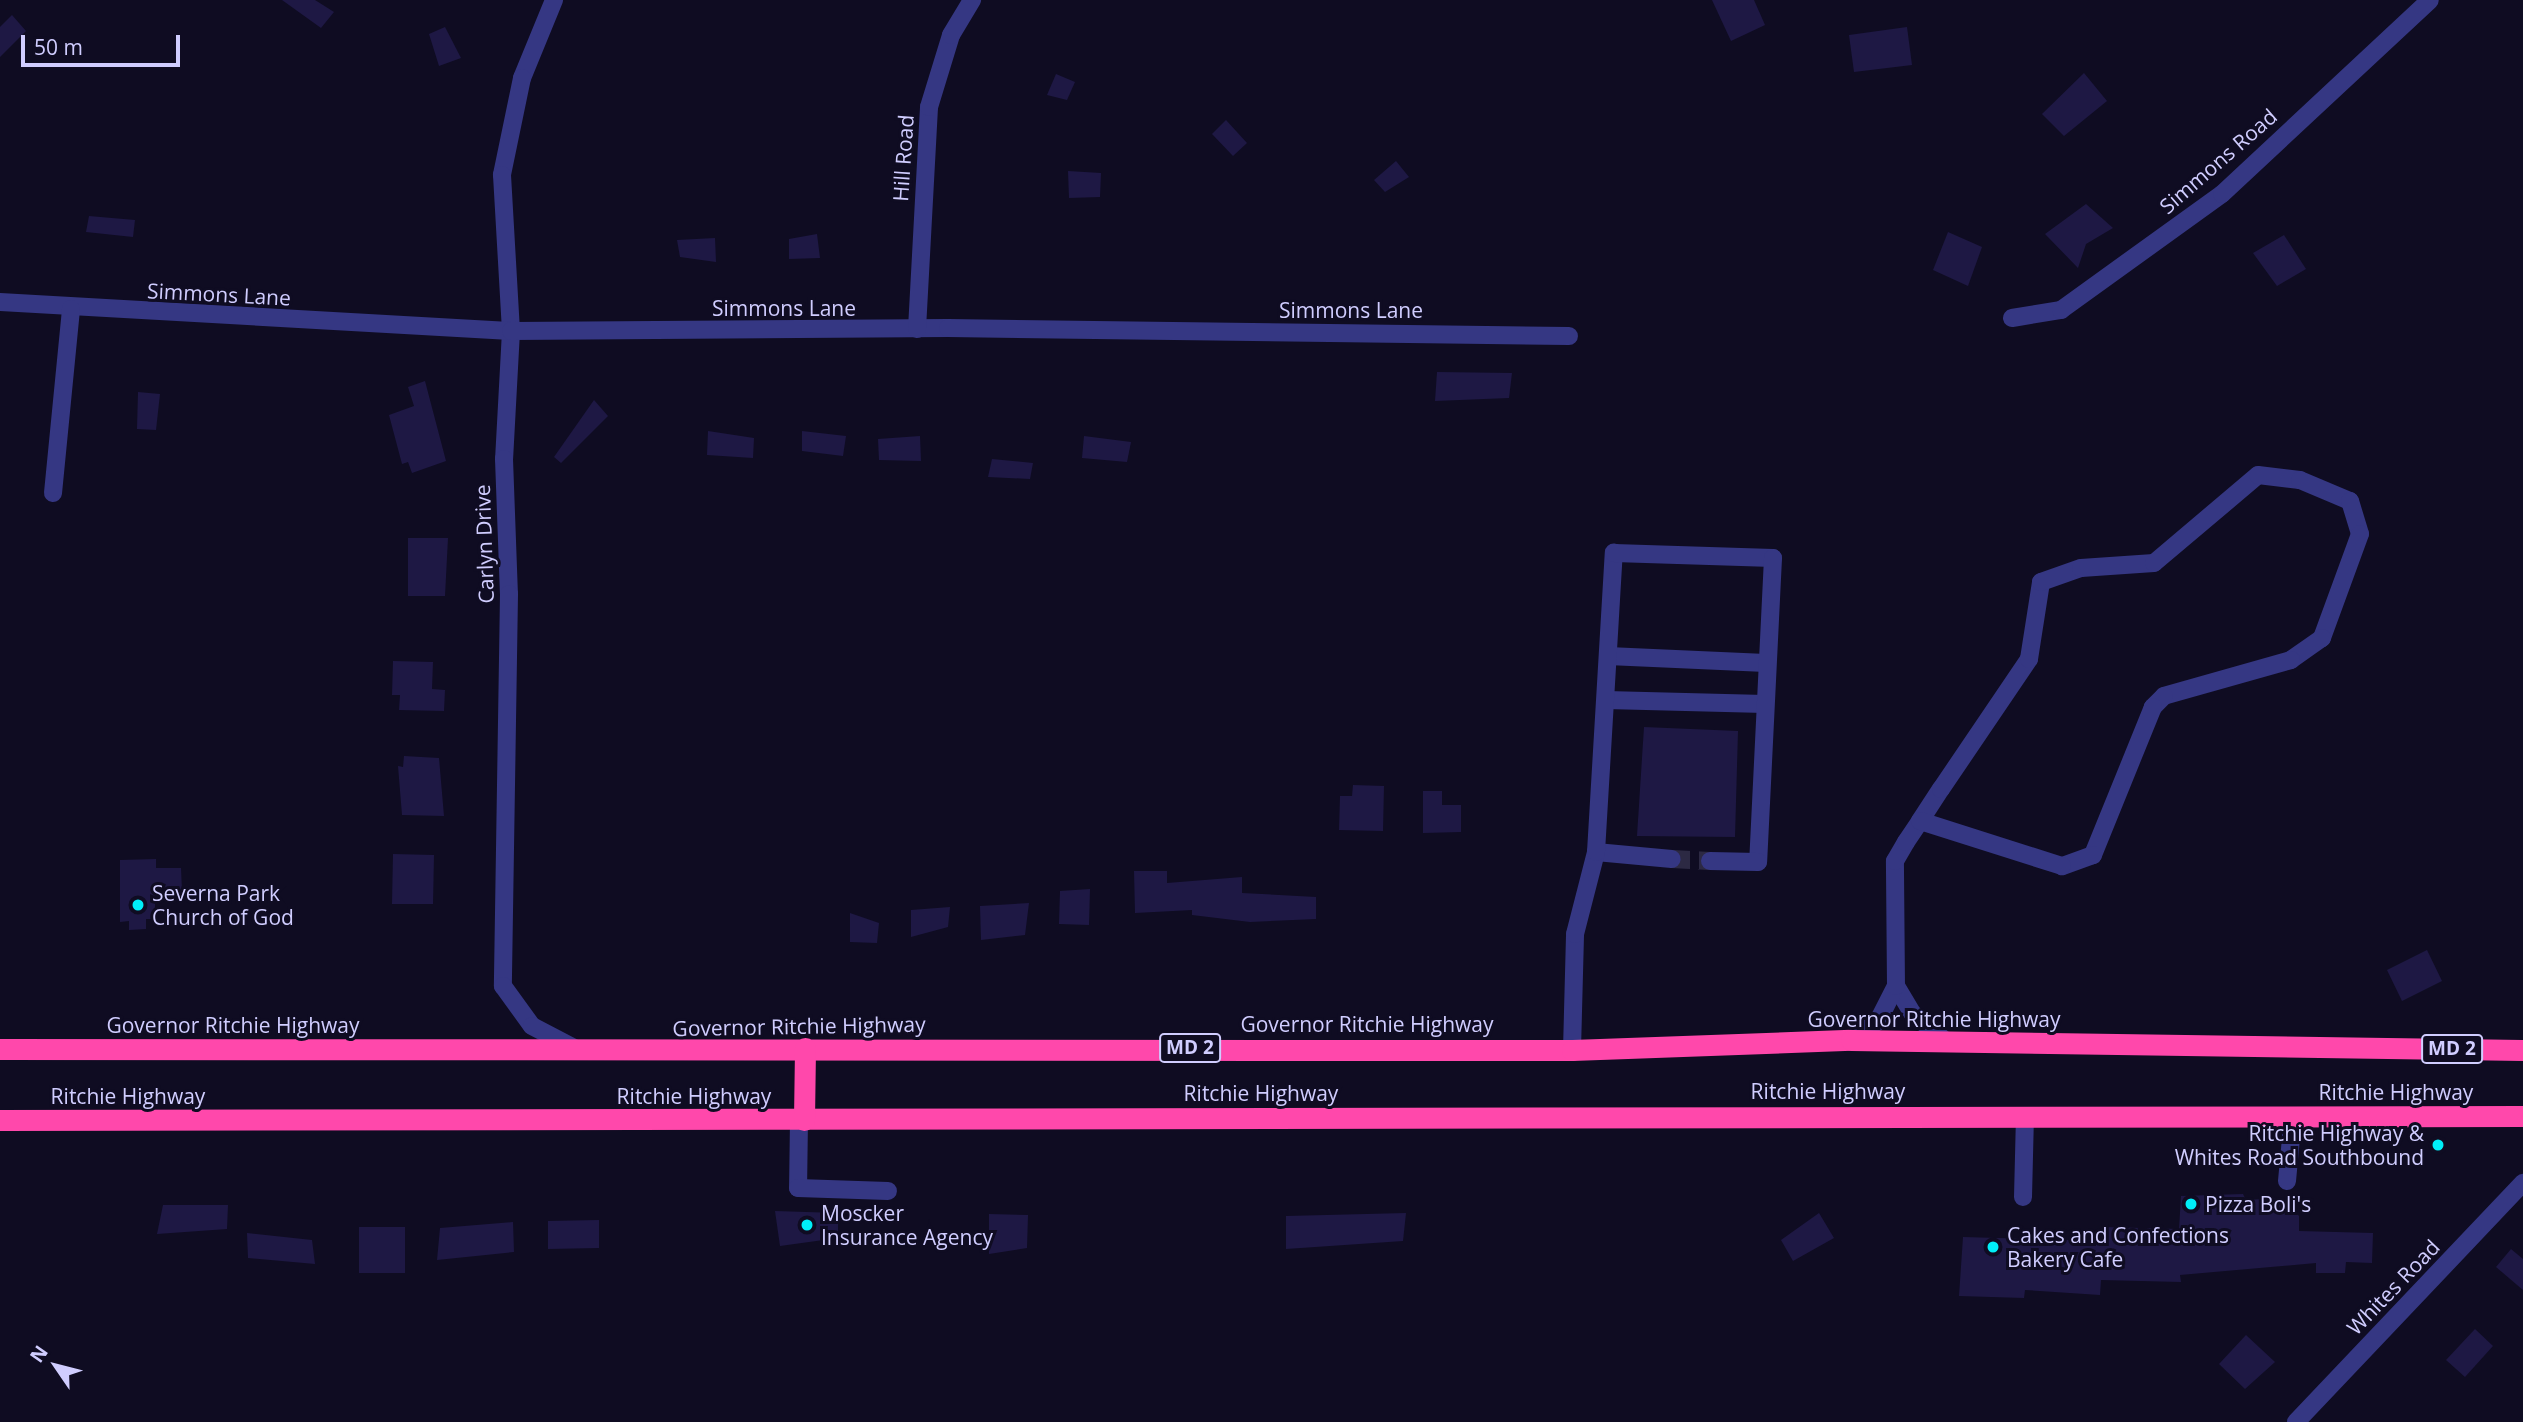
<!DOCTYPE html>
<html>
<head>
<meta charset="utf-8">
<style>
  body { margin:0 }
  #map { position:relative; width:2523px; height:1422px; overflow:hidden; background:#0f0c22; font-family:"Open Sans",sans-serif }
  div>[style] { position:absolute }
  .building>* { inset:0; background:#1e1844 }
  .minor-tunnel>* { height:18px; margin-top:-9px; transform-origin:0; background:repeating-linear-gradient(90deg,#2c2943 0 18px,transparent 0 27px) }
  .minor>* { height:18px; margin:-9px; padding:0 9px; transform-origin:9px; border-radius:9px; background:#353783 }
  .highway>* { height:21px; margin:-10.5px; padding:0 10.5px; transform-origin:10.5px; border-radius:10.5px; background:#ff48ab }
  .dots>* { width:19px; height:19px; translate:-50% -50%; box-sizing:border-box; border:4px solid #0f0c22; border-radius:50% }
  span { translate:-50% -50%; white-space:nowrap; text-align:center; line-height:1.15; -webkit-text-stroke:6px #0f0c22; paint-order:stroke }
  .shield-label span { padding:2px 5px; background:#0f0c22; border:2px solid; border-radius:5px; -webkit-text-stroke-width:0 }
  .shield-label { font-size:19px; color:#d0cdff; font-weight:700 }
  .street-label { font-size:21px; color:#d0cdff }
  .poi-label { font-size:21px; color:#d0cdff }
  .left { translate:0 -50%; text-align:left }
  .right { translate:-100% -50%; text-align:right }
  .north { position:absolute; left:21px; top:1331px; width:70px; height:70px; -webkit-text-stroke:5px #0f0c22; paint-order:stroke; rotate:305deg; font-size:19px; font-weight:700; line-height:28px; text-align:center; color:#d0cdff }
  .north::after { content:''; display:block; margin:auto; width:24px; height:32px; background:#d0cdff; clip-path:polygon(50% 0,100% 100%,50% 72%,0 100%) }
  .scale { position:absolute; left:21px; top:35px; width:159px; height:32px; box-sizing:border-box; border:4px solid #d0cdff; border-top:0; padding-left:9px; font-size:21px; line-height:24px; white-space:nowrap; color:#d0cdff; -webkit-text-stroke:5px #0f0c22; paint-order:stroke }
</style>
</head>
<body>
<div id="map">
  <div class="building">
    <i style="clip-path:polygon(282px 0,315px 0,334px 12px,321px 28px)"></i>
    <i style="clip-path:polygon(1712px 0,1754px 0,1765px 25px,1731px 41px)"></i>
    <i style="clip-path:polygon(12px 15px,26px 31px,0 57px,0 27px)"></i>
    <i style="clip-path:polygon(445px 27px,461px 58px,439px 66px,429px 34px)"></i>
    <i style="clip-path:polygon(1907px 27px,1912px 65px,1854px 72px,1849px 35px)"></i>
    <i style="clip-path:polygon(2084px 73px,2107px 101px,2064px 136px,2042px 114px)"></i>
    <i style="clip-path:polygon(1056px 74px,1075px 82px,1067px 100px,1047px 95px)"></i>
    <i style="clip-path:polygon(1226px 120px,1247px 143px,1233px 156px,1212px 134px)"></i>
    <i style="clip-path:polygon(1396px 161px,1409px 177px,1385px 192px,1374px 180px)"></i>
    <i style="clip-path:polygon(1068px 171px,1101px 173px,1100px 197px,1069px 198px)"></i>
    <i style="clip-path:polygon(2086px 204px,2113px 228px,2086px 244px,2078px 268px,2045px 234px)"></i>
    <i style="clip-path:polygon(89px 216px,135px 220px,133px 237px,86px 232px)"></i>
    <i style="clip-path:polygon(1948px 232px,1982px 247px,1968px 286px,1933px 270px)"></i>
    <i style="clip-path:polygon(817px 234px,820px 258px,789px 259px,789px 239px)"></i>
    <i style="clip-path:polygon(2284px 235px,2306px 269px,2277px 286px,2253px 253px)"></i>
    <i style="clip-path:polygon(715px 238px,716px 262px,680px 257px,677px 240px)"></i>
    <i style="clip-path:polygon(1437px 372px,1512px 373px,1509px 398px,1435px 401px)"></i>
    <i style="clip-path:polygon(425px 381px,446px 461px,412px 473px,408px 462px,402px 464px,389px 415px,414px 406px,408px 387px)"></i>
    <i style="clip-path:polygon(138px 392px,160px 394px,156px 430px,137px 429px)"></i>
    <i style="clip-path:polygon(594px 400px,608px 416px,561px 463px,554px 457px)"></i>
    <i style="clip-path:polygon(708px 431px,754px 438px,753px 458px,707px 455px)"></i>
    <i style="clip-path:polygon(802px 431px,846px 436px,843px 456px,802px 451px)"></i>
    <i style="clip-path:polygon(920px 436px,921px 461px,879px 460px,878px 439px)"></i>
    <i style="clip-path:polygon(1084px 436px,1131px 442px,1127px 462px,1082px 458px)"></i>
    <i style="clip-path:polygon(992px 459px,1033px 463px,1030px 479px,988px 477px)"></i>
    <i style="clip-path:polygon(408px 538px,448px 538px,445px 596px,408px 596px)"></i>
    <i style="clip-path:polygon(393px 661px,433px 662px,432px 689px,445px 690px,444px 711px,399px 710px,400px 695px,392px 695px)"></i>
    <i style="clip-path:polygon(1644px 727px,1738px 731px,1735px 837px,1637px 836px)"></i>
    <i style="clip-path:polygon(404px 756px,439px 758px,444px 816px,402px 815px,398px 766px,403px 767px)"></i>
    <i style="clip-path:polygon(1353px 785px,1384px 786px,1383px 831px,1339px 830px,1340px 796px,1352px 796px)"></i>
    <i style="clip-path:polygon(1423px 791px,1442px 791px,1442px 805px,1461px 805px,1461px 832px,1423px 833px)"></i>
    <i style="clip-path:polygon(393px 854px,434px 855px,433px 904px,392px 904px)"></i>
    <i style="clip-path:polygon(156px 859px,156px 868px,181px 868px,182px 891px,155px 891px,155px 919px,146px 919px,146px 929px,129px 930px,129px 921px,120px 922px,120px 860px)"></i>
    <i style="clip-path:polygon(1134px 871px,1167px 871px,1167px 883px,1242px 877px,1242px 893px,1316px 897px,1316px 919px,1250px 922px,1192px 915px,1192px 910px,1135px 913px)"></i>
    <i style="clip-path:polygon(1090px 889px,1089px 925px,1059px 924px,1060px 891px)"></i>
    <i style="clip-path:polygon(1029px 903px,1025px 935px,981px 940px,980px 906px)"></i>
    <i style="clip-path:polygon(950px 907px,948px 927px,911px 937px,911px 910px)"></i>
    <i style="clip-path:polygon(850px 913px,879px 923px,877px 943px,850px 942px)"></i>
    <i style="clip-path:polygon(2427px 950px,2442px 981px,2402px 1001px,2387px 970px)"></i>
    <i style="clip-path:polygon(2243px 1194px,2246px 1200px,2282px 1198px,2299px 1216px,2299px 1231px,2373px 1233px,2372px 1263px,2346px 1262px,2345px 1273px,2316px 1273px,2316px 1263px,2180px 1275px,2181px 1282px,2101px 1280px,2100px 1295px,2025px 1290px,2024px 1298px,1959px 1296px,1963px 1237px,2104px 1241px,2104px 1227px,2179px 1229px,2181px 1196px)"></i>
    <i style="clip-path:polygon(163px 1205px,228px 1205px,227px 1229px,157px 1234px)"></i>
    <i style="clip-path:polygon(775px 1211px,838px 1213px,838px 1238px,780px 1246px)"></i>
    <i style="clip-path:polygon(1406px 1213px,1403px 1241px,1286px 1249px,1286px 1216px)"></i>
    <i style="clip-path:polygon(1819px 1213px,1834px 1238px,1793px 1261px,1781px 1240px)"></i>
    <i style="clip-path:polygon(989px 1214px,1028px 1215px,1027px 1248px,989px 1254px)"></i>
    <i style="clip-path:polygon(599px 1220px,599px 1248px,548px 1249px,548px 1221px)"></i>
    <i style="clip-path:polygon(513px 1222px,514px 1252px,437px 1260px,440px 1228px)"></i>
    <i style="clip-path:polygon(359px 1227px,405px 1227px,405px 1273px,359px 1273px)"></i>
    <i style="clip-path:polygon(247px 1233px,312px 1240px,315px 1264px,248px 1258px)"></i>
    <i style="clip-path:polygon(2511px 1249px,2523px 1259px,2523px 1290px,2496px 1267px)"></i>
    <i style="clip-path:polygon(2475px 1329px,2493px 1346px,2465px 1377px,2446px 1360px)"></i>
    <i style="clip-path:polygon(2246px 1335px,2275px 1362px,2245px 1389px,2219px 1364px)"></i>
  </div>
  <div class="minor-tunnel">
    <i style="left:1672px;top:859px;width:38px;rotate:3deg"></i>
  </div>
  <div class="minor">
    <i style="left:554px;top:0;width:84px;rotate:112.3deg"></i>
    <i style="left:522px;top:78px;width:99px;rotate:101.7deg"></i>
    <i style="left:502px;top:175px;width:156px;rotate:86.7deg"></i>
    <i style="left:511px;top:331px;width:128px;rotate:93.1deg"></i>
    <i style="left:504px;top:459px;width:135px;rotate:87.9deg"></i>
    <i style="left:509px;top:594px;width:392px;rotate:90.9deg"></i>
    <i style="left:503px;top:986px;width:49px;rotate:54.1deg"></i>
    <i style="left:532px;top:1026px;width:47px;rotate:27.6deg"></i>
    <i style="left:0;top:302px;width:512px;rotate:3.25deg"></i>
    <i style="left:511px;top:331px;width:437px;rotate:-0.4deg"></i>
    <i style="left:948px;top:328px;width:621px;rotate:0.74deg"></i>
    <i style="left:2012px;top:318px;width:50px;rotate:-9.3deg"></i>
    <i style="left:2061px;top:310px;width:198px;rotate:-35.8deg"></i>
    <i style="left:2222px;top:194px;width:284px;rotate:-43deg"></i>
    <i style="left:917px;top:329px;width:222px;rotate:-86.9deg"></i>
    <i style="left:929px;top:107px;width:75px;rotate:-73deg"></i>
    <i style="left:951px;top:35px;width:41px;rotate:-59deg"></i>
    <i style="left:53px;top:493px;width:185px;rotate:-84.4deg"></i>
    <i style="left:1608px;top:656px;width:158px;rotate:2.5deg"></i>
    <i style="left:1606px;top:700px;width:159px;rotate:1.4deg"></i>
    <i style="left:1596px;top:852px;width:76px;rotate:5.3deg"></i>
    <i style="left:1896px;top:986px;width:33px;rotate:59deg"></i>
    <i style="left:1913px;top:1014px;width:45px;rotate:39.6deg"></i>
    <i style="left:1851px;top:1040px;width:33px;rotate:-35deg"></i>
    <i style="left:1878px;top:1021px;width:39px;rotate:-63deg"></i>
    <i style="left:1896px;top:986px;width:125px;rotate:-90.5deg"></i>
    <i style="left:1895px;top:861px;width:22px;rotate:-60deg"></i>
    <i style="left:1906px;top:842px;width:25px;rotate:-56deg"></i>
    <i style="left:1920px;top:821px;width:38px;rotate:-57deg"></i>
    <i style="left:1941px;top:789px;width:157px;rotate:-55.9deg"></i>
    <i style="left:2029px;top:659px;width:78px;rotate:-81.1deg"></i>
    <i style="left:2041px;top:582px;width:42px;rotate:-19.3deg"></i>
    <i style="left:2081px;top:568px;width:73px;rotate:-3.9deg"></i>
    <i style="left:2154px;top:563px;width:136px;rotate:-40.2deg"></i>
    <i style="left:2258px;top:475px;width:42px;rotate:6.8deg"></i>
    <i style="left:2300px;top:480px;width:54px;rotate:22.8deg"></i>
    <i style="left:2350px;top:501px;width:34px;rotate:73deg"></i>
    <i style="left:2360px;top:534px;width:111px;rotate:110.1deg"></i>
    <i style="left:2322px;top:638px;width:38px;rotate:145deg"></i>
    <i style="left:2291px;top:660px;width:132px;rotate:164.2deg"></i>
    <i style="left:2164px;top:696px;width:16px;rotate:135deg"></i>
    <i style="left:2153px;top:707px;width:160px;rotate:112.1deg"></i>
    <i style="left:2093px;top:855px;width:33px;rotate:160deg"></i>
    <i style="left:2062px;top:866px;width:149px;rotate:-162.4deg"></i>
    <i style="left:1572px;top:1050px;width:116px;rotate:-88.5deg"></i>
    <i style="left:1575px;top:934px;width:85px;rotate:-75.6deg"></i>
    <i style="left:1596px;top:852px;width:300px;rotate:-86.6deg"></i>
    <i style="left:1614px;top:553px;width:159px;rotate:1.8deg"></i>
    <i style="left:1773px;top:558px;width:304px;rotate:92.8deg"></i>
    <i style="left:1758px;top:862px;width:48px;rotate:-178.8deg"></i>
    <i style="left:799px;top:1120px;width:68px;rotate:90.8deg"></i>
    <i style="left:798px;top:1188px;width:90px;rotate:1.9deg"></i>
    <i style="left:2287px;top:1181px;width:65px;rotate:-84.7deg"></i>
    <i style="left:2023px;top:1197px;width:81px;rotate:-88.6deg"></i>
    <i style="left:2296px;top:1422px;width:330px;rotate:-46.5deg"></i>
  </div>
  <div class="highway">
    <i style="left:0;top:1049px;width:1572px;rotate:0.04deg"></i>
    <i style="left:1572px;top:1050px;width:279px;rotate:-2.1deg"></i>
    <i style="left:1851px;top:1040px;width:672px;rotate:0.85deg"></i>
    <i style="left:0;top:1120px;width:2523px;rotate:-0.09deg"></i>
    <i style="left:804px;top:1120px;width:72px;rotate:-89.2deg"></i>
  </div>
  <div class="dots">
    <i style="left:138px;top:905px;background:#00eef8"></i>
    <i style="left:2438px;top:1145px;background:#00eef8"></i>
    <i style="left:2191px;top:1204px;background:#00eef8"></i>
    <i style="left:807px;top:1225px;background:#00eef8"></i>
    <i style="left:1993px;top:1247px;background:#00eef8"></i>
  </div>
  <div class="shield-label">
    <span style="left:1190px;top:1048px">MD 2</span>
    <span style="left:2452px;top:1049px">MD 2</span>
  </div>
  <div class="street-label">
    <span style="left:903px;top:158px;rotate:-86deg">Hill Road</span>
    <span style="left:2218px;top:161px;rotate:-41deg">Simmons Road</span>
    <span style="left:219px;top:294px;rotate:3deg">Simmons Lane</span>
    <span style="left:784px;top:308px">Simmons Lane</span>
    <span style="left:1351px;top:310px">Simmons Lane</span>
    <span style="left:484px;top:544px;rotate:-92deg">Carlyn Drive</span>
    <span style="left:1934px;top:1019px">Governor Ritchie Highway</span>
    <span style="left:1367px;top:1024px">Governor Ritchie Highway</span>
    <span style="left:233px;top:1025px">Governor Ritchie Highway</span>
    <span style="left:799px;top:1026px;rotate:-1deg">Governor Ritchie Highway</span>
    <span style="left:1828px;top:1091px">Ritchie Highway</span>
    <span style="left:2396px;top:1092px">Ritchie Highway</span>
    <span style="left:1261px;top:1093px">Ritchie Highway</span>
    <span style="left:128px;top:1096px">Ritchie Highway</span>
    <span style="left:694px;top:1096px">Ritchie Highway</span>
    <span style="left:2393px;top:1287px;rotate:-46deg">Whites Road</span>
  </div>
  <div class="poi-label">
    <span class="left" style="left:152px;top:905px">Severna Park<br>Church of God</span>
    <span class="right" style="left:2424px;top:1145px">Ritchie Highway &amp;<br>Whites Road Southbound</span>
    <span class="left" style="left:2205px;top:1204px">Pizza Boli's</span>
    <span class="left" style="left:821px;top:1225px">Moscker<br>Insurance Agency</span>
    <span class="left" style="left:2007px;top:1247px">Cakes and Confections<br>Bakery Cafe</span>
  </div>
  <div class="north">N</div>
  <div class="scale">50 m</div>
</div>
</body>
</html>
